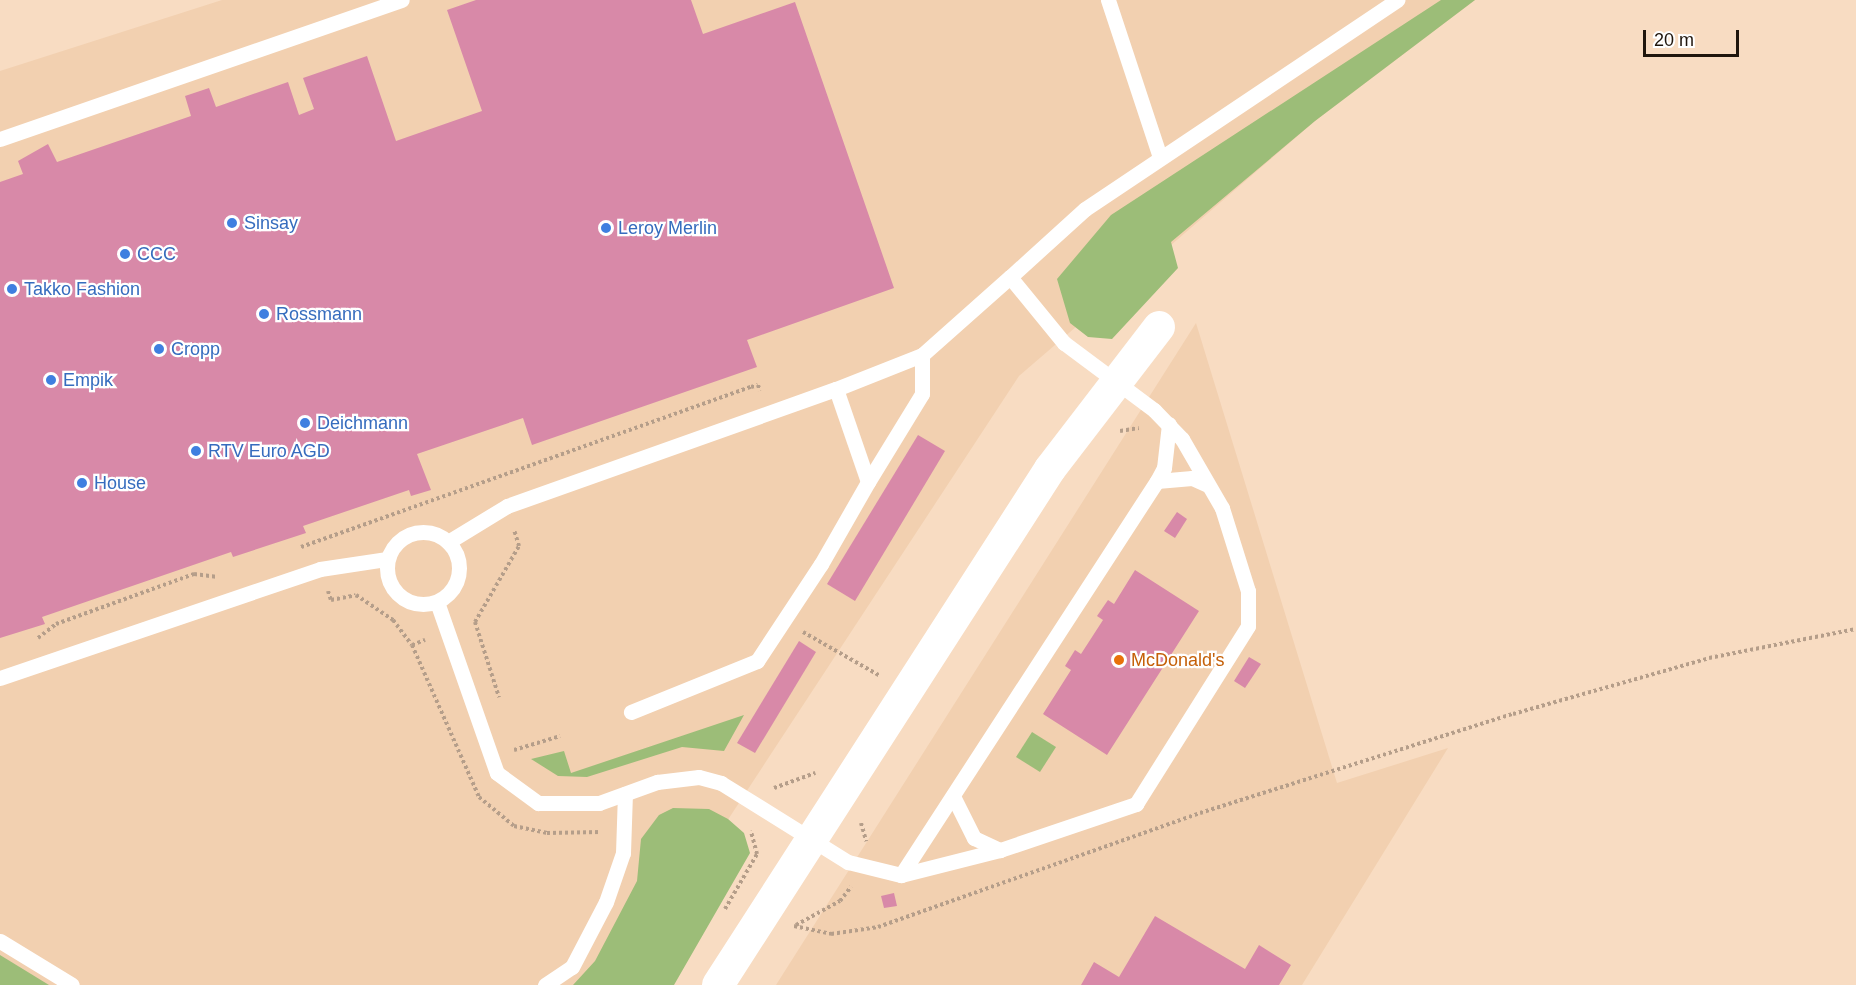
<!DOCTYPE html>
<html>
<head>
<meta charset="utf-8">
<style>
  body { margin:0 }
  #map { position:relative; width:1856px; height:985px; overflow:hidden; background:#f8dcc2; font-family:Helvetica,sans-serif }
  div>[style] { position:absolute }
  .built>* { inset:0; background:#f2d0b0 }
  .green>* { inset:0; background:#9cbd78 }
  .building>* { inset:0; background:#d889a8 }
  .path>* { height:4px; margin-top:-2px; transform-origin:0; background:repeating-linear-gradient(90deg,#b59e8a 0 3px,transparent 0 6px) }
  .lane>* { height:15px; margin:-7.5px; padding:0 7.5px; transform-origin:7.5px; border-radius:7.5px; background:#fff }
  .lane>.ring { margin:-7.5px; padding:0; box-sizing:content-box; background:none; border:15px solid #fff; border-radius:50% }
  .street>* { height:32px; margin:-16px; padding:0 16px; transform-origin:16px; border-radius:16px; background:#fff }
  .dots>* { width:16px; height:16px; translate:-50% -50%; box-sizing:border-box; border:3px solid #fff; border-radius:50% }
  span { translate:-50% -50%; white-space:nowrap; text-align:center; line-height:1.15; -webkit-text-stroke:4.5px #fff; paint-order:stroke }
  .shop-label { font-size:18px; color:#366cbe }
  .left { translate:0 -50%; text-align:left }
  .food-label { font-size:18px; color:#c56008 }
  .scale { position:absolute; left:1643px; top:30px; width:96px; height:27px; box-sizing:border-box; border:3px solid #20160d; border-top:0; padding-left:8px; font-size:18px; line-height:21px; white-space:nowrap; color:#20160d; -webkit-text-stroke:4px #fff; paint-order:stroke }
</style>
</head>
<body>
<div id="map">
  <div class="built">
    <i style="clip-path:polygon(222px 0,1475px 0,1315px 121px,1019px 376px,645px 946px,628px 985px,0 985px,0 71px)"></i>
    <i style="clip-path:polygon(1196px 323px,1337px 783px,1448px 748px,1302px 985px,776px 985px)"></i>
  </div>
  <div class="green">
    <i style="clip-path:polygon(1441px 0,1475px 0,1315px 121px,1171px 242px,1178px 268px,1112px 339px,1088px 337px,1070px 323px,1057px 279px,1111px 215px)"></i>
    <i style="clip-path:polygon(744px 715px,724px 751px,682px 747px,587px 777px,558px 776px,531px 759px,564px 751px,571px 773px)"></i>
    <i style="clip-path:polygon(1032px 732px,1056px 747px,1040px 772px,1016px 757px)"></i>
    <i style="clip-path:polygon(673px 808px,709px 809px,728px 819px,744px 833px,750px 853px,674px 985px,573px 985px,595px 961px,637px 881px,641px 839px,659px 815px)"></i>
    <i style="clip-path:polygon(0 955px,49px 985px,0 985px)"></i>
  </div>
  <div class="building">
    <i style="clip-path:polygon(476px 0,691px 0,703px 34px,795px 2px,894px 288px,747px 340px,757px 367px,532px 445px,523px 418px,417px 454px,431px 490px,411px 496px,409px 490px,303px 526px,306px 533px,233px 557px,231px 552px,42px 617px,45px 624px,0 638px,0 182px,23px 174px,18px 161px,48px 144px,57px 162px,191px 116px,185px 96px,209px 88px,216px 107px,288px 82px,299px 115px,314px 109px,303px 78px,367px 56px,396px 141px,482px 111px,447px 10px)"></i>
    <i style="clip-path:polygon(918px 435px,945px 451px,855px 601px,827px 584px)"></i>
    <i style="clip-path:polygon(1177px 512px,1187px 519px,1175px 538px,1164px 531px)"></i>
    <i style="clip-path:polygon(1135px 570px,1199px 611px,1107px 755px,1043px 714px,1071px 670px,1065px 666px,1075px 650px,1081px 654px,1103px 620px,1097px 616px,1108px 600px,1114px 604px)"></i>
    <i style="clip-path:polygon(799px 641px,816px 652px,755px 753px,737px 743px)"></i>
    <i style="clip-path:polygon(1249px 657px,1261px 664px,1245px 688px,1234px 681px)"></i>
    <i style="clip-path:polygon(894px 893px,897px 906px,884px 908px,881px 896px)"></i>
    <i style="clip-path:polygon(1155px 916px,1245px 969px,1259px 945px,1291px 965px,1279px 985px,1081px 985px,1094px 962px,1119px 977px)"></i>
  </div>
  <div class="path">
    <i style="left:1120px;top:431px;width:19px;rotate:-9deg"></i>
    <i style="left:301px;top:547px;width:478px;rotate:-19.6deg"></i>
    <i style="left:751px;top:387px;width:7px;rotate:-16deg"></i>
    <i style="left:758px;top:385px;width:6px;rotate:72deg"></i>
    <i style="left:328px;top:591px;width:9px;rotate:72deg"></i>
    <i style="left:331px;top:600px;width:25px;rotate:-11deg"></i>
    <i style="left:356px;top:595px;width:45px;rotate:34deg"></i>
    <i style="left:393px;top:620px;width:31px;rotate:53deg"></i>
    <i style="left:412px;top:645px;width:14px;rotate:-21deg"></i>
    <i style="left:475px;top:622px;width:79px;rotate:72.3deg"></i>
    <i style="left:475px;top:622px;width:88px;rotate:-59.9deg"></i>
    <i style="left:519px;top:546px;width:17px;rotate:-107deg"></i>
    <i style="left:803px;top:632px;width:89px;rotate:29.7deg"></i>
    <i style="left:38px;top:638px;width:23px;rotate:-38deg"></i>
    <i style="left:56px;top:624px;width:147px;rotate:-19.9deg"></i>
    <i style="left:194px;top:574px;width:24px;rotate:7deg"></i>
    <i style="left:412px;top:645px;width:166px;rotate:66.2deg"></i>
    <i style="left:479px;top:797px;width:45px;rotate:39.6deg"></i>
    <i style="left:514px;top:826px;width:34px;rotate:12deg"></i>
    <i style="left:547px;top:833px;width:54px;rotate:-1.1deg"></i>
    <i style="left:514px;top:750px;width:48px;rotate:-16.9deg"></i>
    <i style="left:774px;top:788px;width:44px;rotate:-20.1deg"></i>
    <i style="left:861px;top:823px;width:19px;rotate:74deg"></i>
    <i style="left:725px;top:909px;width:64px;rotate:-59.8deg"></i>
    <i style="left:757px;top:854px;width:24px;rotate:-105deg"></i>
    <i style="left:796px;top:925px;width:50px;rotate:-28.6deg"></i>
    <i style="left:840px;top:901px;width:18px;rotate:-52deg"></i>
    <i style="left:794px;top:926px;width:38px;rotate:12deg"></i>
    <i style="left:831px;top:934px;width:48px;rotate:-8.5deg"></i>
    <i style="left:878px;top:927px;width:342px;rotate:-19.5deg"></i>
    <i style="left:1200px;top:813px;width:328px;rotate:-17.6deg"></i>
    <i style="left:1513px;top:714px;width:204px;rotate:-15.9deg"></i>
    <i style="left:1709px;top:658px;width:150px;rotate:-11.2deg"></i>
  </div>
  <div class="lane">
    <i style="left:1108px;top:0;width:165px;rotate:71.7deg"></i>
    <i style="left:0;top:139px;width:425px;rotate:-19.1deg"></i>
    <i style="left:836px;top:389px;width:92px;rotate:-21.6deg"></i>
    <i style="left:1157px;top:481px;width:35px;rotate:-5deg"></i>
    <i style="left:1192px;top:478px;width:17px;rotate:24deg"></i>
    <i style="left:868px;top:482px;width:103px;rotate:-58.5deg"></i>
    <i style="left:922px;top:394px;width:39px;rotate:-90deg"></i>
    <i style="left:922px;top:355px;width:118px;rotate:-41.6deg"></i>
    <i class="ring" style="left:387px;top:532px;width:57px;height:57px"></i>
    <i style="left:448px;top:542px;width:69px;rotate:-31.4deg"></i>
    <i style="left:507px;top:506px;width:349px;rotate:-19.6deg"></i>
    <i style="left:836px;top:389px;width:98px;rotate:71deg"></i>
    <i style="left:868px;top:482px;width:95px;rotate:119.8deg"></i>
    <i style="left:821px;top:564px;width:116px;rotate:123.4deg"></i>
    <i style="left:757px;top:661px;width:136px;rotate:158deg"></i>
    <i style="left:437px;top:602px;width:181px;rotate:70.7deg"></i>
    <i style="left:497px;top:773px;width:51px;rotate:36.2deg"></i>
    <i style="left:538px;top:803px;width:61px"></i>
    <i style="left:599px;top:803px;width:62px;rotate:-19.9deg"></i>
    <i style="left:657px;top:782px;width:42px;rotate:-6.8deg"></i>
    <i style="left:699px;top:777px;width:23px;rotate:15deg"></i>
    <i style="left:721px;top:783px;width:150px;rotate:31.9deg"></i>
    <i style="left:848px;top:862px;width:55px;rotate:13.8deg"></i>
    <i style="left:901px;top:875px;width:102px;rotate:-14.2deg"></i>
    <i style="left:1000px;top:850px;width:144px;rotate:-18.7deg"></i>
    <i style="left:1136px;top:804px;width:210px;rotate:-57.8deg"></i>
    <i style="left:1248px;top:626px;width:35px;rotate:-90deg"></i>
    <i style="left:1248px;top:591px;width:87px;rotate:-107.4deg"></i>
    <i style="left:1222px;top:508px;width:80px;rotate:-120.1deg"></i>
    <i style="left:1182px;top:439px;width:40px;rotate:-134deg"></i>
    <i style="left:1154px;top:410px;width:112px;rotate:-143.3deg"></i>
    <i style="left:1064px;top:343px;width:85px;rotate:-129.3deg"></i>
    <i style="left:1010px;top:277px;width:101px;rotate:-42.2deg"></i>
    <i style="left:1085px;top:209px;width:376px;rotate:-33.8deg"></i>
    <i style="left:0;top:678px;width:338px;rotate:-18.8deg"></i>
    <i style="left:320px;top:569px;width:68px;rotate:-8.5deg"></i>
    <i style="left:953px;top:796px;width:47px;rotate:63.4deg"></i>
    <i style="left:974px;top:838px;width:29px;rotate:25deg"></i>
    <i style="left:901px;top:875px;width:470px;rotate:-57deg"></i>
    <i style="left:1157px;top:481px;width:15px;rotate:-62deg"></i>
    <i style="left:1164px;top:468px;width:44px;rotate:-83.5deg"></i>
    <i style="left:0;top:941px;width:84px;rotate:31.4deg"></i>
    <i style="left:545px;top:985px;width:32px;rotate:-34deg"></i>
    <i style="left:572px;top:967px;width:73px;rotate:-62.4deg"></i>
    <i style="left:606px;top:902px;width:52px;rotate:-70.9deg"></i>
    <i style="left:623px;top:853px;width:59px;rotate:-88.1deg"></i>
  </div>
  <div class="street">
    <i style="left:718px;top:985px;width:614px;rotate:-57.24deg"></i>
    <i style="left:1050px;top:469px;width:179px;rotate:-52.5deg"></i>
  </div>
  <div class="dots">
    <i style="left:232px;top:223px;background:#3f7fe0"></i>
    <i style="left:606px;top:228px;background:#3f7fe0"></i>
    <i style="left:125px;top:254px;background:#3f7fe0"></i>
    <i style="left:12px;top:289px;background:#3f7fe0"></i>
    <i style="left:264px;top:314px;background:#3f7fe0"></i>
    <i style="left:159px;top:349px;background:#3f7fe0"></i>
    <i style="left:51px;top:380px;background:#3f7fe0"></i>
    <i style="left:305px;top:423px;background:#3f7fe0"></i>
    <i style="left:196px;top:451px;background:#3f7fe0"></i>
    <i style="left:82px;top:483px;background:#3f7fe0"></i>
    <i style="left:1119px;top:660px;background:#e8710a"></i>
  </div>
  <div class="shop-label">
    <span class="left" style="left:244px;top:223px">Sinsay</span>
    <span class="left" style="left:618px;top:228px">Leroy Merlin</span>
    <span class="left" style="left:137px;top:254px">CCC</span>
    <span class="left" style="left:24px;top:289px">Takko Fashion</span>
    <span class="left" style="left:276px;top:314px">Rossmann</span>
    <span class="left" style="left:171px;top:349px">Cropp</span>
    <span class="left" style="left:63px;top:380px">Empik</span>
    <span class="left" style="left:317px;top:423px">Deichmann</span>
    <span class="left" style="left:208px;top:451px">RTV Euro AGD</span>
    <span class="left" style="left:94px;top:483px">House</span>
  </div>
  <div class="food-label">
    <span class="left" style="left:1131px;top:660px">McDonald's</span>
  </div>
  <div class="scale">20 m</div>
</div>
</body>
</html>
